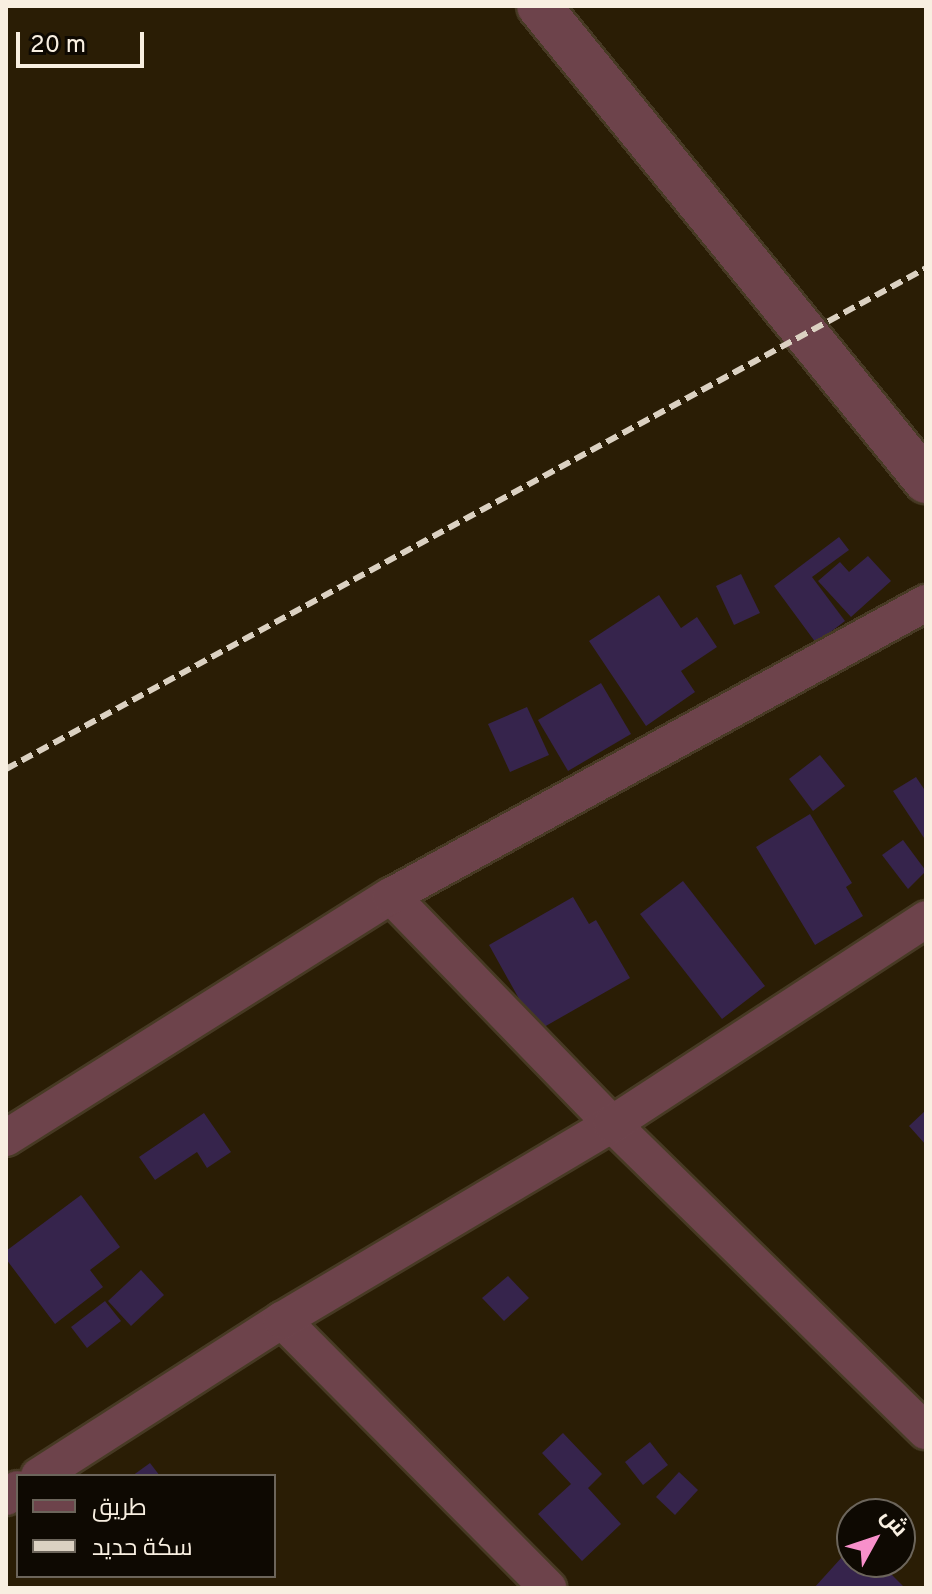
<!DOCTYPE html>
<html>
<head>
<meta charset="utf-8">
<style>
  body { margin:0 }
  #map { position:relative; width:932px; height:1594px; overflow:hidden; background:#2a1d05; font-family:Overpass,Cairo,sans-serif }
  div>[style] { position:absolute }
  .building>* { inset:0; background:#36244c }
  .roads { filter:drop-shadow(2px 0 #473a24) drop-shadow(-2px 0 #473a24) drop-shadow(0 2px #473a24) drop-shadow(0 -2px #473a24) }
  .minor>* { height:36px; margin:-18px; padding:0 18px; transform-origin:18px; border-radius:18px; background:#6d434b }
  .tertiary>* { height:44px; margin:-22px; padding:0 22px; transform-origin:22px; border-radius:22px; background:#6d434b }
  .rail>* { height:6px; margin-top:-3px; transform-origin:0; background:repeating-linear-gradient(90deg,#dbd1c2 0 12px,transparent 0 18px) }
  span { translate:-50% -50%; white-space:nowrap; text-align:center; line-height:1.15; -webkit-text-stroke:6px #0e0902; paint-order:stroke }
  .frame { position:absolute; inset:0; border:8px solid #f8efe1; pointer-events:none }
  .legend { position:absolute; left:16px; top:1474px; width:260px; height:104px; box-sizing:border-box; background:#0e0902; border:2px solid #6c655b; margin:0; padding:10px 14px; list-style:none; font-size:24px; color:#f8efe1 }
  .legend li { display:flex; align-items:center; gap:16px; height:40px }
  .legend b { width:40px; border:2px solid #6c655b }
  .north { position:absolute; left:836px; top:1498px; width:80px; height:80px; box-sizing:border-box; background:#0e0902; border:2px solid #6c655b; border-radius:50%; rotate:50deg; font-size:22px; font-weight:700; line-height:32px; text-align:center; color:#f8efe1 }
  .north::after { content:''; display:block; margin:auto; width:28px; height:36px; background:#f890cb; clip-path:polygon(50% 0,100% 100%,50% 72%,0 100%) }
  .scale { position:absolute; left:16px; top:32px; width:128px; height:36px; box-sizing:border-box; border:4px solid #f8efe1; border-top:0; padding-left:10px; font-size:24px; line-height:28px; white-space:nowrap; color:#f8efe1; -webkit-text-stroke:6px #0e0902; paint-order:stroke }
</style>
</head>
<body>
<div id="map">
  <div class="building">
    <i style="clip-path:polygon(839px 537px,849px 550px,812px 577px,845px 621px,816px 643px,774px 586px)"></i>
    <i style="clip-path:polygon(868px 556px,891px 581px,851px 617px,818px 581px,840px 562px,849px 572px)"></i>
    <i style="clip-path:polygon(741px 574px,760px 613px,734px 625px,716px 586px)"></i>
    <i style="clip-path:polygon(659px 595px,681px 628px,697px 617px,717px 647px,681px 671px,695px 692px,646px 726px,589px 641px)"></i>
    <i style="clip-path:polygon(601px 683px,631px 734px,568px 771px,538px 720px)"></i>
    <i style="clip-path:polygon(527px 707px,549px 755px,510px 772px,488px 724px)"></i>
    <i style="clip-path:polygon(820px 755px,845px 786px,813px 811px,789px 779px)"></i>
    <i style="clip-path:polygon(916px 777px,926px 792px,926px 841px,893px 791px)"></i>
    <i style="clip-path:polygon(810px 814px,852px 883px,846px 887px,863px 916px,815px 945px,756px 847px)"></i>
    <i style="clip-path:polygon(903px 840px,926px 871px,908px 889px,882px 855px)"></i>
    <i style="clip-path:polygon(683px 881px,765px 986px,722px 1019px,640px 914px)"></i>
    <i style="clip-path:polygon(573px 897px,589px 924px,596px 920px,630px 978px,537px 1031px,489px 945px)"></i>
    <i style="clip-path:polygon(926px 1110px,926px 1145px,909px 1126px)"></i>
    <i style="clip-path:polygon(204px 1113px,231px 1152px,207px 1168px,197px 1152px,155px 1180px,139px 1157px)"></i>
    <i style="clip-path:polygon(81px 1195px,120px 1247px,90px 1270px,103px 1287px,55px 1324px,6px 1259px,6px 1251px)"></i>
    <i style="clip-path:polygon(141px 1270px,164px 1295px,131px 1326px,108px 1301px)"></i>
    <i style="clip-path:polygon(508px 1276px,529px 1298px,504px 1321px,482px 1298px)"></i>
    <i style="clip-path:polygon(105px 1301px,121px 1321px,87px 1348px,71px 1327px)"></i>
    <i style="clip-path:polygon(563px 1433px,602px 1474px,588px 1488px,621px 1524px,582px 1561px,538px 1514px,571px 1484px,542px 1453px)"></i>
    <i style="clip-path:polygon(650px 1442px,668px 1465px,643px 1485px,625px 1462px)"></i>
    <i style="clip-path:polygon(150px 1463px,160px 1476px,132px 1476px)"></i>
    <i style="clip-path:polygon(679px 1472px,698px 1490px,675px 1515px,656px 1497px)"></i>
    <i style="clip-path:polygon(852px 1546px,852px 1562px,879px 1562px,903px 1586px,814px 1588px)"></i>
  </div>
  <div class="roads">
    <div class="minor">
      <i style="left:391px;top:896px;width:318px;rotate:45.9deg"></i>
      <i style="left:612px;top:1124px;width:439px;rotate:44.4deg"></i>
      <i style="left:6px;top:1138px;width:455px;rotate:-32.2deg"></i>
      <i style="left:391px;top:896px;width:610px;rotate:-28.71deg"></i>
      <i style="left:282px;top:1320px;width:378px;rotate:45.2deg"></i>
      <i style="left:39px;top:1476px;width:289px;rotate:-32.7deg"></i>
      <i style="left:282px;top:1320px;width:384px;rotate:-30.7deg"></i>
      <i style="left:612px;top:1124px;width:375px;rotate:-33.1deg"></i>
      <i style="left:6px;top:1497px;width:14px;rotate:-34deg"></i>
    </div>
    <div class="tertiary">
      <i style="left:539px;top:6px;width:613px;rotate:50.83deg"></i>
    </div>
  </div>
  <div class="rail">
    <i style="left:6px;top:769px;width:1048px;rotate:-28.57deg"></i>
  </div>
  <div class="frame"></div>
  <ul class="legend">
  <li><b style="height:10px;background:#6d434b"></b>طريق</li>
  <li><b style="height:10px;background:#dbd1c2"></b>سكة حديد</li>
  </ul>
  <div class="north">ش</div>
  <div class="scale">20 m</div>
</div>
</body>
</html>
